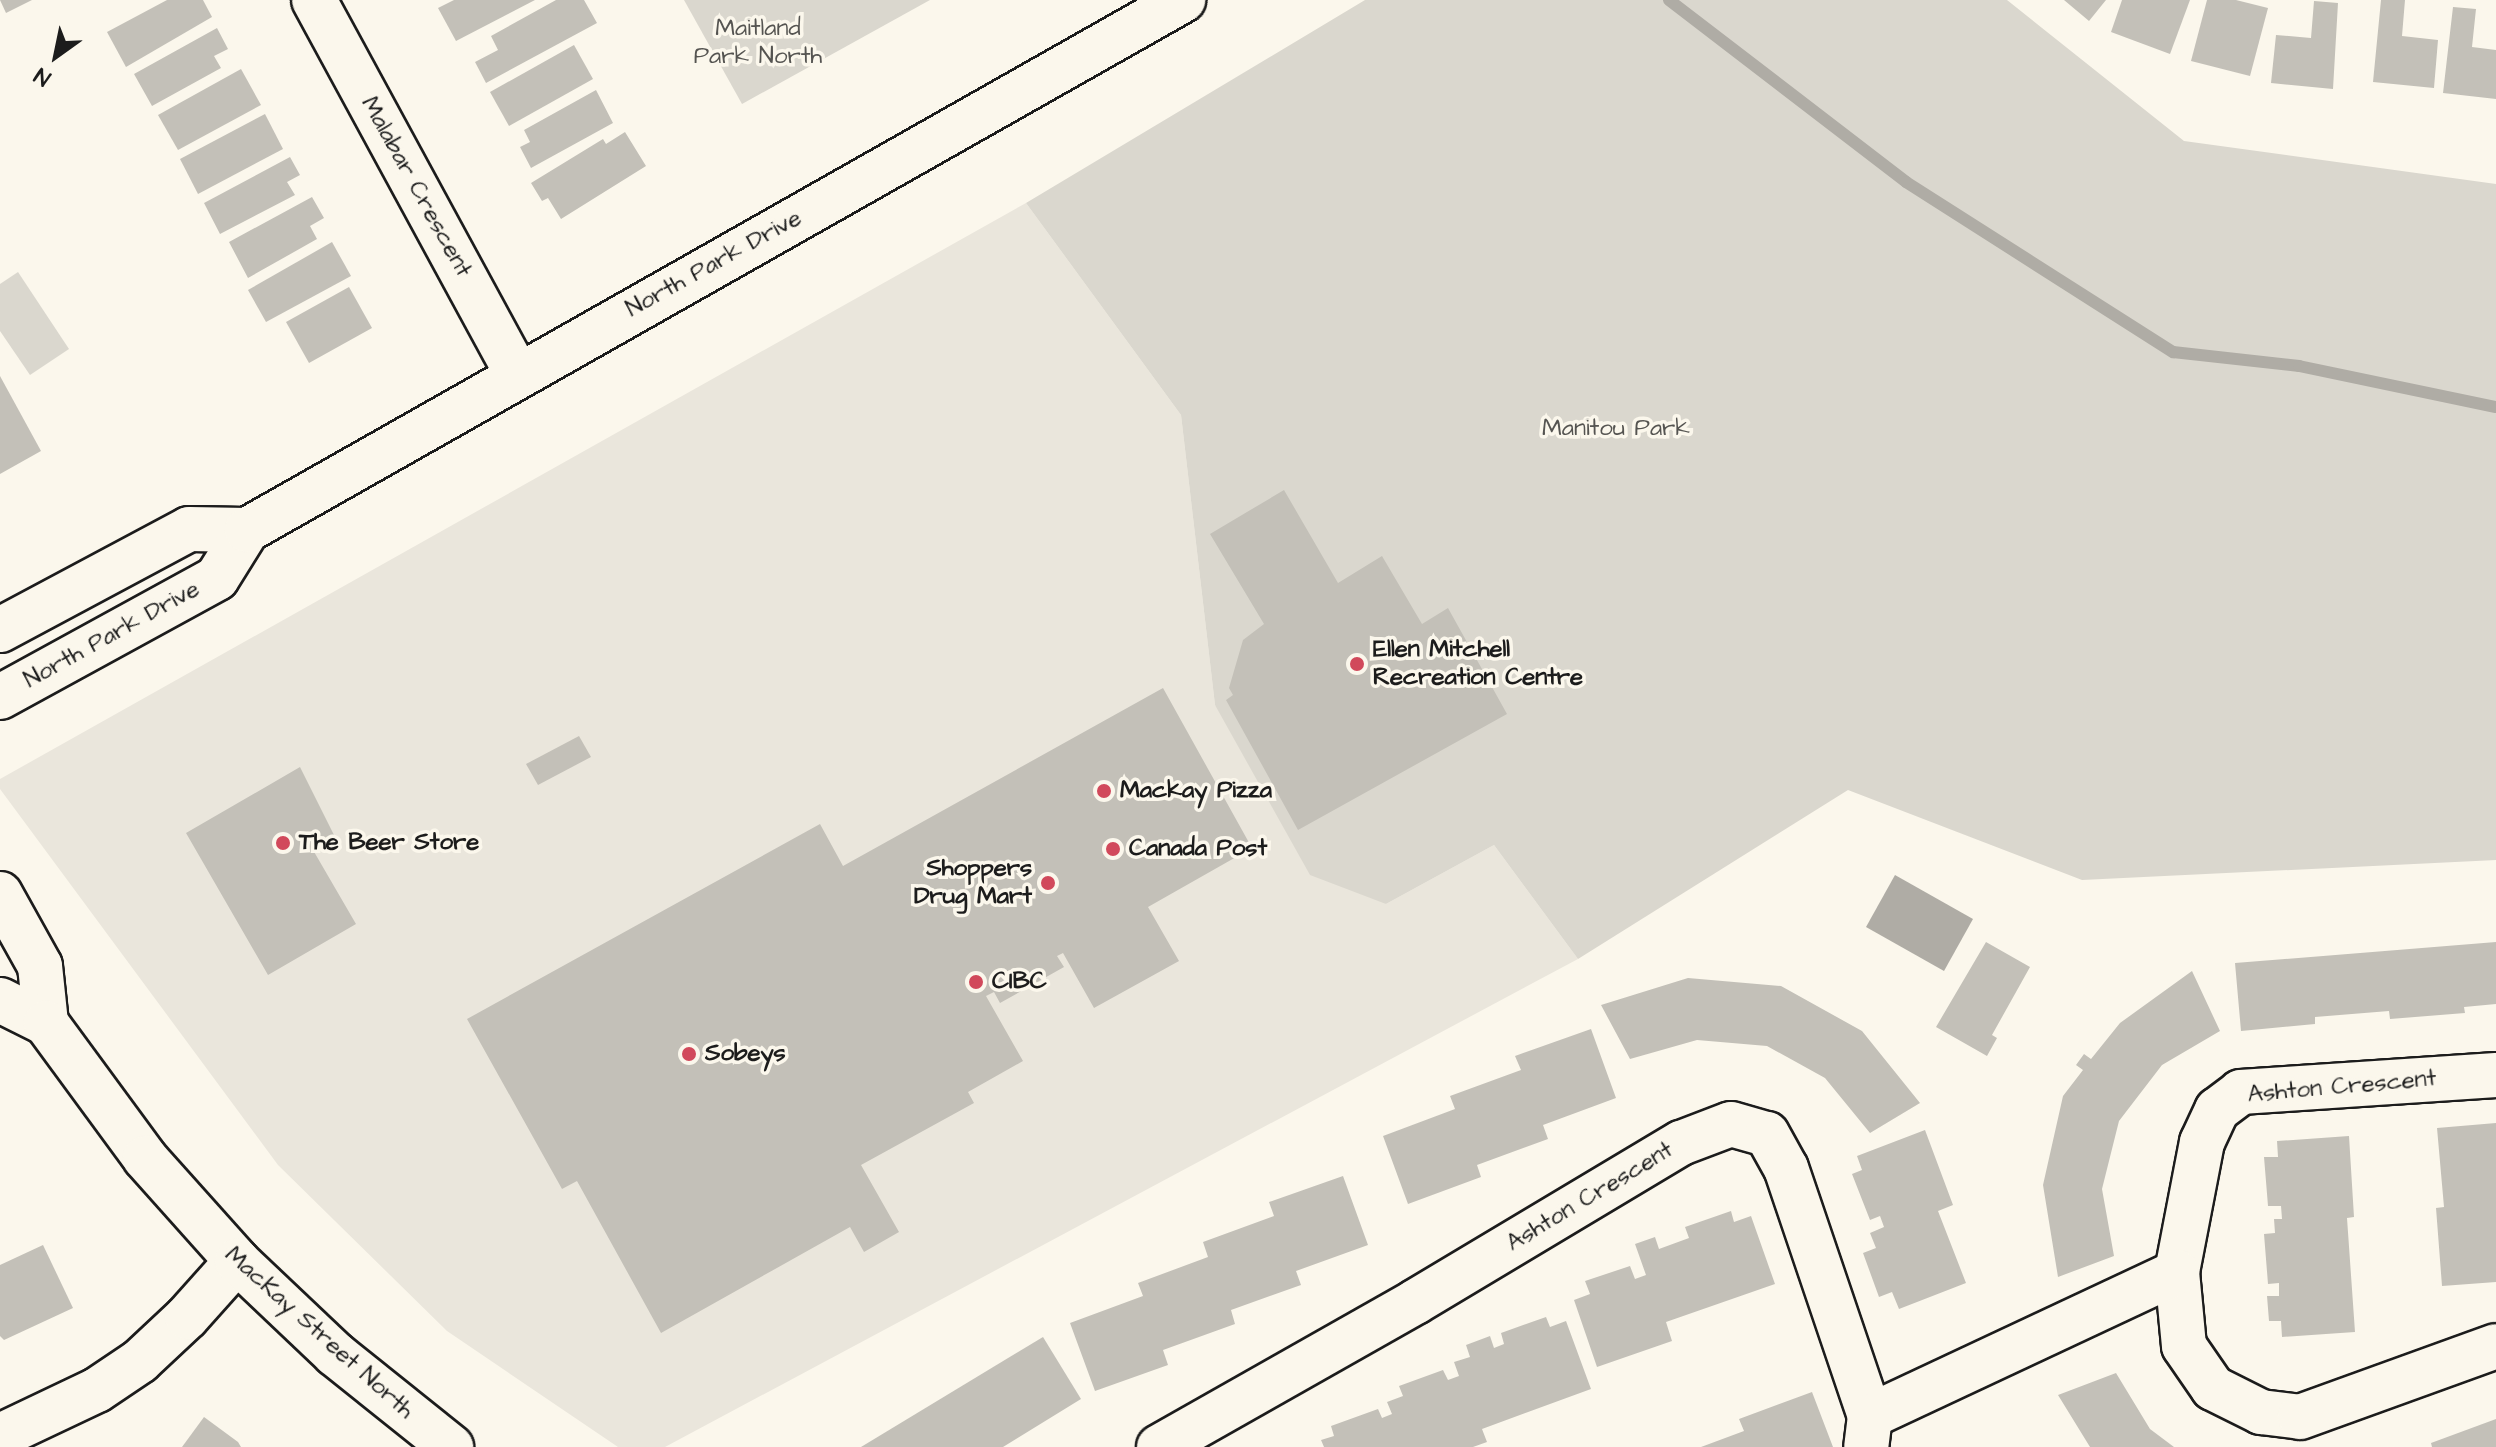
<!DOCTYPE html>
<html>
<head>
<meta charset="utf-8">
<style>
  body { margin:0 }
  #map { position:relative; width:2496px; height:1447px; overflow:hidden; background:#fbf7ec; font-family:"Architects Daughter",sans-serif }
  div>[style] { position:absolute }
  .built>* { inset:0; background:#eae6dc }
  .green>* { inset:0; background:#dad7ce }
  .water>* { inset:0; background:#afaca5 }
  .stream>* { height:12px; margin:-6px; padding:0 6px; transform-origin:6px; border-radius:6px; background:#afaca5 }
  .building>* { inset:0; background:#c3c0b8 }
  .roads { filter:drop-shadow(2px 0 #1c1c1c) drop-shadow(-2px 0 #1c1c1c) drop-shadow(0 2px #1c1c1c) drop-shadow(0 -2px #1c1c1c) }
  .minor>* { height:44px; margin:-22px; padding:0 22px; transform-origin:22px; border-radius:22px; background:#fbf7ec }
  .tertiary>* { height:44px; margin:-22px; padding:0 22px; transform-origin:22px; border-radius:22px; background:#fbf7ec }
  .secondary>* { height:44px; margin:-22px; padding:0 22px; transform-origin:22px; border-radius:22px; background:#fbf7ec }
  .dots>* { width:22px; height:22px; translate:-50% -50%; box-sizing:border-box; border:4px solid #fbf7ec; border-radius:50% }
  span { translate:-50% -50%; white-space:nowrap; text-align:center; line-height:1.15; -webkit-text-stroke:7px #fbf7ec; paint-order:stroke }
  .park-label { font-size:24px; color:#555451 }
  .street-label { font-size:24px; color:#1c1c1c }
  .poi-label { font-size:24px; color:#1c1c1c; font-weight:700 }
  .left { translate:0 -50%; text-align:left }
  .right { translate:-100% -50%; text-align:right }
  .north { position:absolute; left:16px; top:16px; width:80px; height:80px; -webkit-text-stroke:6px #fbf7ec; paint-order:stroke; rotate:213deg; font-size:22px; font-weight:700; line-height:32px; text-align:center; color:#1c1c1c }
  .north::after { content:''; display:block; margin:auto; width:28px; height:36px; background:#1c1c1c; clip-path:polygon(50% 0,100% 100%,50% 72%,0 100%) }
</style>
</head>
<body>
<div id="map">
  <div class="built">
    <i style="clip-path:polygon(1026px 203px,1181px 415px,1215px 705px,1386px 904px,1494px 845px,1578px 959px,665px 1447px,618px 1447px,447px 1331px,278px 1165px,0 789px,0 779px)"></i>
  </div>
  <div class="green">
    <i style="clip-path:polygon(684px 0,930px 0,742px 104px)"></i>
    <i style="clip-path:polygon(1365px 0,2007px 0,2184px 141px,2496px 184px,2496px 860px,2082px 880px,1848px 790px,1578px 959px,1494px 845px,1386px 904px,1310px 875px,1215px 705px,1181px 415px,1026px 203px)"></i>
    <i style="clip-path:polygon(18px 272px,69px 349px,30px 375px,0 331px,0 284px)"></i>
  </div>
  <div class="water">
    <i style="clip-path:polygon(1895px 875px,1973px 919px,1944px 971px,1866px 927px)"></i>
  </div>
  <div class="stream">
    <i style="left:1669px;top:0;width:299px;rotate:37.5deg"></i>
    <i style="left:1906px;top:182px;width:317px;rotate:32.5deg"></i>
    <i style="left:2173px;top:352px;width:127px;rotate:6.3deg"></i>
    <i style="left:2299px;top:366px;width:201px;rotate:11.8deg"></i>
  </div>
  <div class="building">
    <i style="clip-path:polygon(0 0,32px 0,6px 13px)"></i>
    <i style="clip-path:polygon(167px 0,203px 0,212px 17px,126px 67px,107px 32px)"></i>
    <i style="clip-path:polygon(454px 0,535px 0,456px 41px,438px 8px)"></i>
    <i style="clip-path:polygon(556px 0,584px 0,597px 23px,486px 83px,475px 62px,498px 50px,491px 36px)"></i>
    <i style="clip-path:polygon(2064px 0,2106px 0,2089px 21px)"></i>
    <i style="clip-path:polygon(2122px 0,2190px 0,2170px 54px,2111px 32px)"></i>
    <i style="clip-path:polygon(2207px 0,2236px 0,2268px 8px,2250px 76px,2191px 61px)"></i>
    <i style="clip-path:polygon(2381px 0,2405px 0,2402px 36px,2438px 40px,2434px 88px,2373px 82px)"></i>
    <i style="clip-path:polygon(2314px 1px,2338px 3px,2333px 89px,2271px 83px,2276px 35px,2311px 38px)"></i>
    <i style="clip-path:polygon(2453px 7px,2476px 9px,2472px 47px,2496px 50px,2496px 99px,2443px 93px)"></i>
    <i style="clip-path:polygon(217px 28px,228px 49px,214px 56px,221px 68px,152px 106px,134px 74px)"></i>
    <i style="clip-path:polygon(574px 45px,593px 79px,509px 126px,490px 92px)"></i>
    <i style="clip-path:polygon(241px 69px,261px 105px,178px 150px,158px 115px)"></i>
    <i style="clip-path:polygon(596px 90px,613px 123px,531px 168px,520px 147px,530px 142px,524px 130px)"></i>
    <i style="clip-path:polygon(265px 114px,283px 149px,198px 194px,180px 159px)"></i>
    <i style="clip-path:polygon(625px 132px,646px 166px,561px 219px,548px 198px,542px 201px,531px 183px,603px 139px,606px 144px)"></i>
    <i style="clip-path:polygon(290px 157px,300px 175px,287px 182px,295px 195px,220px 234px,204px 203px)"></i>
    <i style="clip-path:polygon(312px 197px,324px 218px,310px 226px,317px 239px,248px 278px,229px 242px)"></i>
    <i style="clip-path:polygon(332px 242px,351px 276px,266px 322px,248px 290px)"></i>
    <i style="clip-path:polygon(349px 287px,372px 328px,309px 363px,286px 322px)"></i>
    <i style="clip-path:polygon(0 376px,41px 451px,0 474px)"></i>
    <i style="clip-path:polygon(1284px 490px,1338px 583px,1382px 556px,1422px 624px,1448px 608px,1507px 714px,1298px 830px,1226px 700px,1233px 695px,1229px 688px,1243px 640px,1264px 624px,1210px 534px)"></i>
    <i style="clip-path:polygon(1163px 688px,1252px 848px,1148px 907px,1179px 961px,1094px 1008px,1063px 953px,1057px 956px,1064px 967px,1000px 1003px,994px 992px,986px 996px,1023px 1061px,968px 1092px,974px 1103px,861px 1165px,899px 1232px,864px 1252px,850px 1227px,661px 1333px,577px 1181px,562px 1189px,467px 1019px,820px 824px,843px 866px)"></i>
    <i style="clip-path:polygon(579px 736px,591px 757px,538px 785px,526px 764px)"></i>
    <i style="clip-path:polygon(300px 767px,335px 837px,313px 850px,356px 924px,268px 975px,186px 833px)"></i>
    <i style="clip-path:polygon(1986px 942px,2030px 967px,1992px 1035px,1997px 1038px,1987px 1056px,1936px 1027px)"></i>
    <i style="clip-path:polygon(2496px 942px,2496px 1004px,2464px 1007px,2465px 1013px,2390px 1019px,2389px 1011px,2315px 1017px,2315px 1024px,2241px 1031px,2235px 963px)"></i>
    <i style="clip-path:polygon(2192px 971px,2220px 1031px,2162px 1065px,2119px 1121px,2102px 1189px,2114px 1256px,2058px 1277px,2043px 1185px,2063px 1096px,2083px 1070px,2076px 1065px,2084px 1054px,2091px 1059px,2120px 1023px)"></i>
    <i style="clip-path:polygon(1688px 978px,1781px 986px,1862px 1031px,1920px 1103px,1870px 1133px,1825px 1078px,1767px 1046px,1697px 1040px,1630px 1059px,1601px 1005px)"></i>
    <i style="clip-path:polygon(1591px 1029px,1616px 1098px,1543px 1125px,1548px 1139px,1477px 1165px,1481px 1177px,1408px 1204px,1383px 1136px,1455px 1109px,1450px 1096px,1521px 1070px,1515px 1056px)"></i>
    <i style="clip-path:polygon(2496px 1123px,2496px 1282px,2442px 1286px,2436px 1208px,2444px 1207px,2437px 1128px)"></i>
    <i style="clip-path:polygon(1925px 1130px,1953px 1205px,1938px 1211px,1966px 1283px,1899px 1309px,1892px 1292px,1879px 1297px,1863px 1253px,1876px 1248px,1870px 1233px,1884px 1227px,1880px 1216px,1870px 1220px,1852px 1174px,1862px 1170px,1857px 1156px)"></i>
    <i style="clip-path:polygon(2349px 1136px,2354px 1217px,2347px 1218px,2355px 1332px,2282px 1337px,2281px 1321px,2269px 1321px,2267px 1296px,2279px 1296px,2279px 1283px,2268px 1284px,2264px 1234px,2275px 1233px,2274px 1219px,2282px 1219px,2281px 1206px,2268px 1206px,2264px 1157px,2278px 1157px,2277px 1141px)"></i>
    <i style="clip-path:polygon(1343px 1176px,1368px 1245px,1296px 1271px,1301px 1285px,1231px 1310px,1235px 1324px,1163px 1350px,1168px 1365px,1095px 1391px,1070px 1323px,1143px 1296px,1138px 1283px,1208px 1257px,1203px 1242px,1274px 1216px,1269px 1202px)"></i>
    <i style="clip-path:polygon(1731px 1211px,1734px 1222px,1751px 1216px,1775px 1284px,1666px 1322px,1672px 1341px,1597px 1367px,1574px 1300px,1590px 1294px,1585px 1281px,1630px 1266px,1635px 1279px,1646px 1275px,1635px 1244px,1655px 1237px,1659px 1249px,1689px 1238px,1685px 1227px)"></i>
    <i style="clip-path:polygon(43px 1245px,73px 1308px,4px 1340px,0 1336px,0 1265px)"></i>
    <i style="clip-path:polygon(1546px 1317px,1550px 1327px,1566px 1321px,1591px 1389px,1482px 1429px,1487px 1442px,1473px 1447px,1324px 1447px,1321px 1440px,1334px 1436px,1331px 1426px,1378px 1409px,1382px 1418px,1392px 1414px,1387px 1402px,1403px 1396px,1399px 1386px,1443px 1370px,1448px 1380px,1459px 1376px,1454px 1362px,1470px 1357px,1466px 1345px,1490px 1336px,1494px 1348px,1504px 1344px,1501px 1333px)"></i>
    <i style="clip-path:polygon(1043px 1337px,1081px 1399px,1003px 1447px,861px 1447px)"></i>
    <i style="clip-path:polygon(2116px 1373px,2150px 1429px,2174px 1447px,2090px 1447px,2058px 1395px)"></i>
    <i style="clip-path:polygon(1812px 1392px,1833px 1447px,1701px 1447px,1744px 1431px,1739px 1419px)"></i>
    <i style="clip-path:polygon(204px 1417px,238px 1442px,241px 1447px,182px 1447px)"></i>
    <i style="clip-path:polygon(2496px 1419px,2496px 1447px,2432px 1447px,2431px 1443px)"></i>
  </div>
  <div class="roads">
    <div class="minor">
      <i style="left:314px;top:0;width:427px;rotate:61.5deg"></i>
      <i style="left:2496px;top:1075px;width:256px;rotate:176.2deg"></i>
      <i style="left:2241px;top:1092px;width:30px;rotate:143deg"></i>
      <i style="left:2217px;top:1110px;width:35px;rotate:115deg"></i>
      <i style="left:2202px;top:1142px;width:132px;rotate:100.9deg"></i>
      <i style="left:2177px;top:1272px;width:74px;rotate:84.6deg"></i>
      <i style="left:2184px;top:1346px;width:51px;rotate:55.4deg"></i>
      <i style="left:2213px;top:1388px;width:54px;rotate:26.6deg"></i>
      <i style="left:2261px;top:1412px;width:39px;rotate:7deg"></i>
      <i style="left:2300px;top:1417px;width:208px;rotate:-19.9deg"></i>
      <i style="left:1870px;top:1416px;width:339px;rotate:-25.1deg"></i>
      <i style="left:0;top:1436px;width:107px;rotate:-25.4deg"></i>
      <i style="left:97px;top:1390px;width:52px;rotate:-34deg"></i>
      <i style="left:140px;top:1361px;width:64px;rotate:-43.1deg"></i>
      <i style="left:187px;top:1317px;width:75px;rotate:-48.2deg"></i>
      <i style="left:1159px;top:1447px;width:294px;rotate:-29.5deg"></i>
      <i style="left:1415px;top:1302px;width:310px;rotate:-30.9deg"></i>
      <i style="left:1681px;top:1143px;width:53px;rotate:-20.8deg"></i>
      <i style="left:1731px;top:1124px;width:37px;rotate:16deg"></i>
      <i style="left:1767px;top:1134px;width:39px;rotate:61deg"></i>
      <i style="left:1786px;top:1168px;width:262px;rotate:71.3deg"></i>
      <i style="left:1870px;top:1416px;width:31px;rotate:97deg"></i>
    </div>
    <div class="tertiary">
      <i style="left:0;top:894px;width:82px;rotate:60.9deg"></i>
      <i style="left:40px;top:966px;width:57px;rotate:84deg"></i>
      <i style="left:0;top:1000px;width:51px;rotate:26.6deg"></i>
      <i style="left:46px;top:1023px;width:167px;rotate:53.7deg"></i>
      <i style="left:145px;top:1158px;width:138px;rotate:48.2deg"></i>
      <i style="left:237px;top:1261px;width:135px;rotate:43.5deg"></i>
      <i style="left:335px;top:1354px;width:149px;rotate:38.7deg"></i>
    </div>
    <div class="secondary">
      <i style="left:0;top:630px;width:214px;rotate:-28.1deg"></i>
      <i style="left:189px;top:529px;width:58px;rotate:1deg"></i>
      <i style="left:0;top:697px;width:247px;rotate:-28.7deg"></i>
      <i style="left:217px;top:578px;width:57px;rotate:-58deg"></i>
      <i style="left:247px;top:530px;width:1076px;rotate:-29.52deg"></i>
    </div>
  </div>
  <div class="dots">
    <i style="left:1357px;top:664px;background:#d1495b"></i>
    <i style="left:1104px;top:791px;background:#d1495b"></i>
    <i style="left:283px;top:843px;background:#d1495b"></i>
    <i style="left:1113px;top:849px;background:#d1495b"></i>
    <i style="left:1048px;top:883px;background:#d1495b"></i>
    <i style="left:976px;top:982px;background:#d1495b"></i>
    <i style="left:689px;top:1054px;background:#d1495b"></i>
  </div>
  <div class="park-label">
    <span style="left:758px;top:43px">Maitland<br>Park North</span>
    <span style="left:1616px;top:429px">Manitou Park</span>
  </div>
  <div class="street-label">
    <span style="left:416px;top:187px;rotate:61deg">Malabar Crescent</span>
    <span style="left:714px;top:264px;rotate:-29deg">North Park Drive</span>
    <span style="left:112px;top:635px;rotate:-29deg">North Park Drive</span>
    <span style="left:2342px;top:1087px;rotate:-5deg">Ashton Crescent</span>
    <span style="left:1590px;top:1197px;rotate:-31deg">Ashton Crescent</span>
    <span style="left:319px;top:1333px;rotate:42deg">MacKay Street North</span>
  </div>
  <div class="poi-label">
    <span class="left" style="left:1373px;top:664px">Ellen Mitchell<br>Recreation Centre</span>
    <span class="left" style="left:1120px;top:791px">Mackay Pizza</span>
    <span class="left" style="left:299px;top:843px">The Beer Store</span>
    <span class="left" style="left:1129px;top:849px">Canada Post</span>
    <span class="right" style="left:1032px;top:883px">Shoppers<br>Drug Mart</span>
    <span class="left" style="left:992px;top:982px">CIBC</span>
    <span class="left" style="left:705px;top:1054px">Sobeys</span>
  </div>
  <div class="north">N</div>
</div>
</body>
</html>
